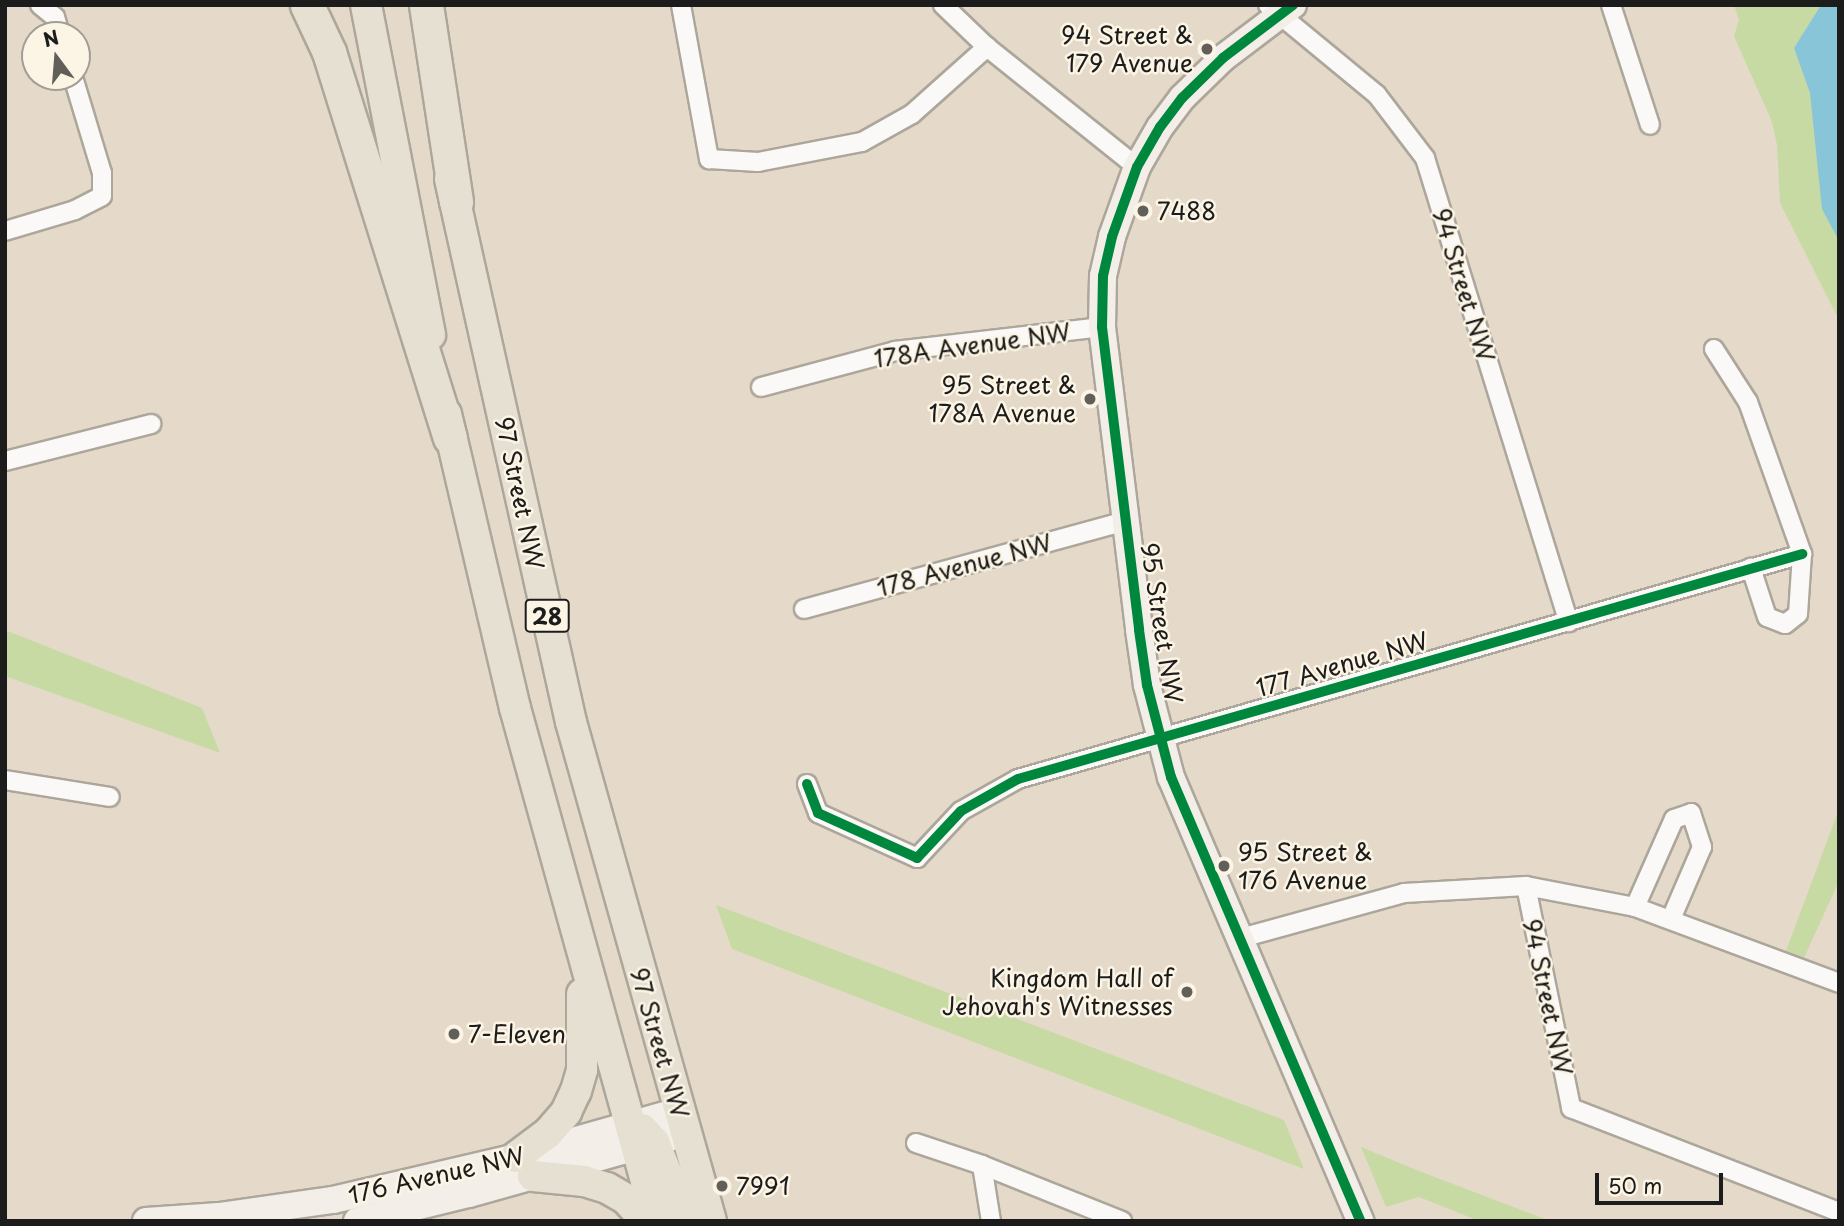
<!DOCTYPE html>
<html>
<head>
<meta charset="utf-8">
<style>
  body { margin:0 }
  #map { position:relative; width:1844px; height:1226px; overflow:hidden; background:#e5dac9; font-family:"Playpen Sans",sans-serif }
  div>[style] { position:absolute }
  .green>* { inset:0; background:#c7daa4 }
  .water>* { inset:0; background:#88c5d8 }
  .roads { filter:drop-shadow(2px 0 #aca69b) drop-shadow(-2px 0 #aca69b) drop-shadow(0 2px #aca69b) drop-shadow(0 -2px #aca69b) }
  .street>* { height:18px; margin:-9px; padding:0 9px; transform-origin:9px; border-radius:9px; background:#fbf9f7 }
  .secondary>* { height:26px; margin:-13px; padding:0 13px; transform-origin:13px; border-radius:13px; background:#f3efe8 }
  .primary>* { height:30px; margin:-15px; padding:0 15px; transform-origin:15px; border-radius:15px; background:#e6e0d2 }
  .highway>* { height:33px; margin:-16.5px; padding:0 16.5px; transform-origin:16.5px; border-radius:16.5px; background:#e6e0d2 }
  .cycleway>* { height:10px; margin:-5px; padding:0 5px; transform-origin:5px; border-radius:5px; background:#00873e }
  .dots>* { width:19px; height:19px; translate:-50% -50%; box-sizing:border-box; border:4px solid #fcf5e5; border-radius:50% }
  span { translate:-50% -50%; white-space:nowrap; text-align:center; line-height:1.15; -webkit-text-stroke:5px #fcf5e5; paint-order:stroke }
  .shield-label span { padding:2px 5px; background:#fcf5e5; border:2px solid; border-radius:5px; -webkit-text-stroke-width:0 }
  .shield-label { font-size:23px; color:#1c1c1c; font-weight:700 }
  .poi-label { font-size:24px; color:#1c1c1c }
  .right { translate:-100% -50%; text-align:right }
  .left { translate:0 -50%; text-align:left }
  .street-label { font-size:24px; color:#1c1c1c }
  .frame { position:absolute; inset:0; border:7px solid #1c1c1c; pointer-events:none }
  .north { position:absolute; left:21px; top:21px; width:70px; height:70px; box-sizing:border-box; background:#fcf5e5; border:2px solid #a29e95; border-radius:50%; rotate:344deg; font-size:19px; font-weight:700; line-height:28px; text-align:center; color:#1c1c1c }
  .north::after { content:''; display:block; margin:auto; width:24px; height:32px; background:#625e59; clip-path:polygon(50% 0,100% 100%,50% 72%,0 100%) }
  .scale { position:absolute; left:1595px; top:1173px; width:128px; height:32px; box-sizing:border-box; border:4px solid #1c1c1c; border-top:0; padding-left:9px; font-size:21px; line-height:24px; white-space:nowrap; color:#1c1c1c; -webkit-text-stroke:5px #fcf5e5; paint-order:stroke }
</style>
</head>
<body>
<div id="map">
  <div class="green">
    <i style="clip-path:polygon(1734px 5px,1839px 5px,1839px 320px,1780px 203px,1777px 145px,1772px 122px,1734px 36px,1739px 20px)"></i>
    <i style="clip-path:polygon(5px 630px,202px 708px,220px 753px,5px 676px)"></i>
    <i style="clip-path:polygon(1839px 809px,1839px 881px,1804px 958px,1786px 951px)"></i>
    <i style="clip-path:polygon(716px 905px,1284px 1120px,1304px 1169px,732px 949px)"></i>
    <i style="clip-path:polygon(1361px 1147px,1419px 1171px,1550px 1221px,1479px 1221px,1419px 1197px,1386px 1207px)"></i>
  </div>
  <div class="water">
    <i style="clip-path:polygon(1821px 5px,1839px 5px,1839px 241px,1822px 209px,1810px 93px,1794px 48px)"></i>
  </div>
  <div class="roads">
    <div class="street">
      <i style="left:40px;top:5px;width:19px;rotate:39deg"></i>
      <i style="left:55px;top:17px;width:19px;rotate:74deg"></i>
      <i style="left:681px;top:5px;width:157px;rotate:79.7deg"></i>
      <i style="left:709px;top:159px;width:49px;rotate:3.5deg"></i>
      <i style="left:758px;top:162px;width:106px;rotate:-10.9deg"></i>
      <i style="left:862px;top:142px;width:57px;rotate:-29.2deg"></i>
      <i style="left:912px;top:114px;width:101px;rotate:-41.8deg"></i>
      <i style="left:943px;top:5px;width:61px;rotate:43.7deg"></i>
      <i style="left:987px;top:47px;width:192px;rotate:38.7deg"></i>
      <i style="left:1268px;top:5px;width:141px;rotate:39.5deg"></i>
      <i style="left:1377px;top:95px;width:79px;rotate:52.7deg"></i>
      <i style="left:1425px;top:158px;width:486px;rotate:72.8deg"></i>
      <i style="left:1611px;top:5px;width:126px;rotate:72deg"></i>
      <i style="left:5px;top:231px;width:73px;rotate:-16.7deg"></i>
      <i style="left:75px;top:210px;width:30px;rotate:-27deg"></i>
      <i style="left:102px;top:196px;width:23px;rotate:-90deg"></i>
      <i style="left:102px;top:173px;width:100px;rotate:-106.8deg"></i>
      <i style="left:1714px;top:349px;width:63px;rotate:57.3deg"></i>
      <i style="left:1748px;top:402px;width:161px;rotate:70.4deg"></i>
      <i style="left:1802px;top:554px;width:60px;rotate:93.8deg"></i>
      <i style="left:1798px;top:614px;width:16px;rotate:142deg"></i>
      <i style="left:1785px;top:624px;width:19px;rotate:-159deg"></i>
      <i style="left:1767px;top:617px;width:52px;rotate:-108.1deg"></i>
      <i style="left:761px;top:387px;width:139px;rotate:-15deg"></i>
      <i style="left:895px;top:351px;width:208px;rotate:-6.6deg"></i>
      <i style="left:5px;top:461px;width:151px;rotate:-14.2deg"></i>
      <i style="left:804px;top:609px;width:333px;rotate:-15.3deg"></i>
      <i style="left:5px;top:780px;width:106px;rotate:9.2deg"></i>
      <i style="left:807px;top:784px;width:31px;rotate:69deg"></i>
      <i style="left:818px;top:813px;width:109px;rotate:24.4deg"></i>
      <i style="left:917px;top:858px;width:64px;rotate:-46.9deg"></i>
      <i style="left:961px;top:811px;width:65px;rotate:-29.3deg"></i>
      <i style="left:1018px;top:779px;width:816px;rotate:-16.01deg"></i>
      <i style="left:1526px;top:886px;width:227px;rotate:78.5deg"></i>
      <i style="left:1571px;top:1108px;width:287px;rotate:21.2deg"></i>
      <i style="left:1635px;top:907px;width:96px;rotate:-66.1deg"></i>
      <i style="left:1674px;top:819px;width:18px;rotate:-19deg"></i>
      <i style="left:1691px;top:813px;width:36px;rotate:72deg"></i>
      <i style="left:1702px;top:847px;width:78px;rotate:113.3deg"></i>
      <i style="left:1241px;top:938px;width:169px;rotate:-15.4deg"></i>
      <i style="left:1404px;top:893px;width:122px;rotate:-3.3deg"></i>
      <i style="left:1526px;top:886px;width:111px;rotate:10.9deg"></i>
      <i style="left:1635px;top:907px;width:218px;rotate:20.4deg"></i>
      <i style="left:916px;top:1143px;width:70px;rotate:18.4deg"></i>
      <i style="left:982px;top:1165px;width:151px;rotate:21.8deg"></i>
      <i style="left:982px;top:1165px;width:57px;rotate:80.9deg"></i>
    </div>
    <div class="secondary">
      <i style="left:1293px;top:5px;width:88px;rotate:142.9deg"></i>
      <i style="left:1223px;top:58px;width:57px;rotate:135.7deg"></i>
      <i style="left:1182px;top:98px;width:36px;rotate:127deg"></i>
      <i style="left:1160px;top:127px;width:46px;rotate:119.9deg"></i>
      <i style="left:1137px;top:167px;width:74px;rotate:109.7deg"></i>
      <i style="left:1112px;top:237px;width:40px;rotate:103deg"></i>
      <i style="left:1103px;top:276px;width:51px;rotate:91.1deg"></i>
      <i style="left:1102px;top:327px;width:305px;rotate:83deg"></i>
      <i style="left:1139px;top:630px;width:56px;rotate:81.7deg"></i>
      <i style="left:1147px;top:685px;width:95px;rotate:75.4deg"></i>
      <i style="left:1171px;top:777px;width:483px;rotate:66.9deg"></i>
      <i style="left:146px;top:1221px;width:73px;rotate:-3.9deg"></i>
      <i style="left:219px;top:1216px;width:115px;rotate:-8deg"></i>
      <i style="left:333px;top:1200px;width:188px;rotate:-13.2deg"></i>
      <i style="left:516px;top:1157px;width:169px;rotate:-15.8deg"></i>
      <i style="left:357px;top:1221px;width:115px;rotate:-13.6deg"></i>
      <i style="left:469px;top:1194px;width:225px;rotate:-15.7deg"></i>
    </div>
    <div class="primary">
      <i style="left:366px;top:5px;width:336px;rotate:79deg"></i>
      <i style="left:450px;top:179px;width:556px;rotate:77.44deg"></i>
      <i style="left:571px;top:722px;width:518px;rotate:74.33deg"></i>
      <i style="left:446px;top:414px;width:302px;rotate:76.8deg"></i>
      <i style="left:515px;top:708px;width:532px;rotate:74.53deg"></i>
      <i style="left:642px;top:1129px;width:18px;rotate:47deg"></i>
      <i style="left:654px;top:1142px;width:85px;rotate:67.9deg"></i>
      <i style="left:516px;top:1157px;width:40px;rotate:-37deg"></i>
      <i style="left:548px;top:1133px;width:28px;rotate:-49deg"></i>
      <i style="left:566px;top:1112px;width:23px;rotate:-65deg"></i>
      <i style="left:576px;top:1091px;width:22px;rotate:-74deg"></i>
      <i style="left:582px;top:1070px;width:76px;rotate:-90deg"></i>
      <i style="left:533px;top:1176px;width:51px;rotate:5.6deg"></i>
      <i style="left:584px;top:1181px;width:24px;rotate:17deg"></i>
      <i style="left:607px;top:1188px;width:22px;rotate:30deg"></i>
      <i style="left:626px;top:1199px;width:30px;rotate:48deg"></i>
    </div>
    <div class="highway">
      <i style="left:307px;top:5px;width:52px;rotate:64.9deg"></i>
      <i style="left:329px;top:52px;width:404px;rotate:72.6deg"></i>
      <i style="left:426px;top:5px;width:199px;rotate:81.3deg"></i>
    </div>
  </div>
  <div class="cycleway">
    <i style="left:1293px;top:5px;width:88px;rotate:142.9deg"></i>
    <i style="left:1223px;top:58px;width:57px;rotate:135.7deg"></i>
    <i style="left:1182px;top:98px;width:36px;rotate:127deg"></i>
    <i style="left:1160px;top:127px;width:46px;rotate:119.9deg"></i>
    <i style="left:1137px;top:167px;width:74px;rotate:109.7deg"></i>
    <i style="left:1112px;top:237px;width:40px;rotate:103deg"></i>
    <i style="left:1103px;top:276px;width:51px;rotate:91.1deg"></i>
    <i style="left:1102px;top:327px;width:305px;rotate:83deg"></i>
    <i style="left:1139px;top:630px;width:56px;rotate:81.7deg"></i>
    <i style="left:1147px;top:685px;width:95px;rotate:75.4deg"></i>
    <i style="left:1171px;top:777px;width:483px;rotate:66.9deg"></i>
    <i style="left:807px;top:784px;width:31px;rotate:69deg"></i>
    <i style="left:818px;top:813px;width:109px;rotate:24.4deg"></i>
    <i style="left:917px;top:858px;width:64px;rotate:-46.9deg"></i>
    <i style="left:961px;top:811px;width:65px;rotate:-29.3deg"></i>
    <i style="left:1018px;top:779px;width:816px;rotate:-16.01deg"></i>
  </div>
  <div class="dots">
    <i style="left:1207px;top:49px;background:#625e59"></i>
    <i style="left:1143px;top:211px;background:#625e59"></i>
    <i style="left:1090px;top:399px;background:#625e59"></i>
    <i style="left:1224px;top:866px;background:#625e59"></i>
    <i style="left:1187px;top:992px;background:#625e59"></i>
    <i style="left:454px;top:1034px;background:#625e59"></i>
    <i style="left:722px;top:1186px;background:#625e59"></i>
  </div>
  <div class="shield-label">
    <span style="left:547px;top:616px">28</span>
  </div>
  <div class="poi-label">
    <span class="right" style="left:1193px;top:49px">94 Street &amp;<br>179 Avenue</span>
    <span class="left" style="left:1157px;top:211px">7488</span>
    <span class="right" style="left:1076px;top:399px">95 Street &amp;<br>178A Avenue</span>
    <span class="left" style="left:1238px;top:866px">95 Street &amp;<br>176 Avenue</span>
    <span class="right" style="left:1173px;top:992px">Kingdom Hall of<br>Jehovah's Witnesses</span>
    <span class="left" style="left:468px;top:1034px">7-Eleven</span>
    <span class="left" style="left:736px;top:1186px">7991</span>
  </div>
  <div class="street-label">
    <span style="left:1464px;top:285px;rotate:73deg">94 Street NW</span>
    <span style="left:972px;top:345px;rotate:-8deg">178A Avenue NW</span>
    <span style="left:520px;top:493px;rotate:78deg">97 Street NW</span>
    <span style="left:964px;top:565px;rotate:-15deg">178 Avenue NW</span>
    <span style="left:1162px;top:623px;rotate:81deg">95 Street NW</span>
    <span style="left:1342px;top:664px;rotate:-16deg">177 Avenue NW</span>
    <span style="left:1548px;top:997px;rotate:78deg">94 Street NW</span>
    <span style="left:660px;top:1043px;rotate:74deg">97 Street NW</span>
    <span style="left:436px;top:1175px;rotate:-13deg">176 Avenue NW</span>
  </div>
  <div class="frame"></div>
  <div class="north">N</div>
  <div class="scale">50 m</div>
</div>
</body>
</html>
